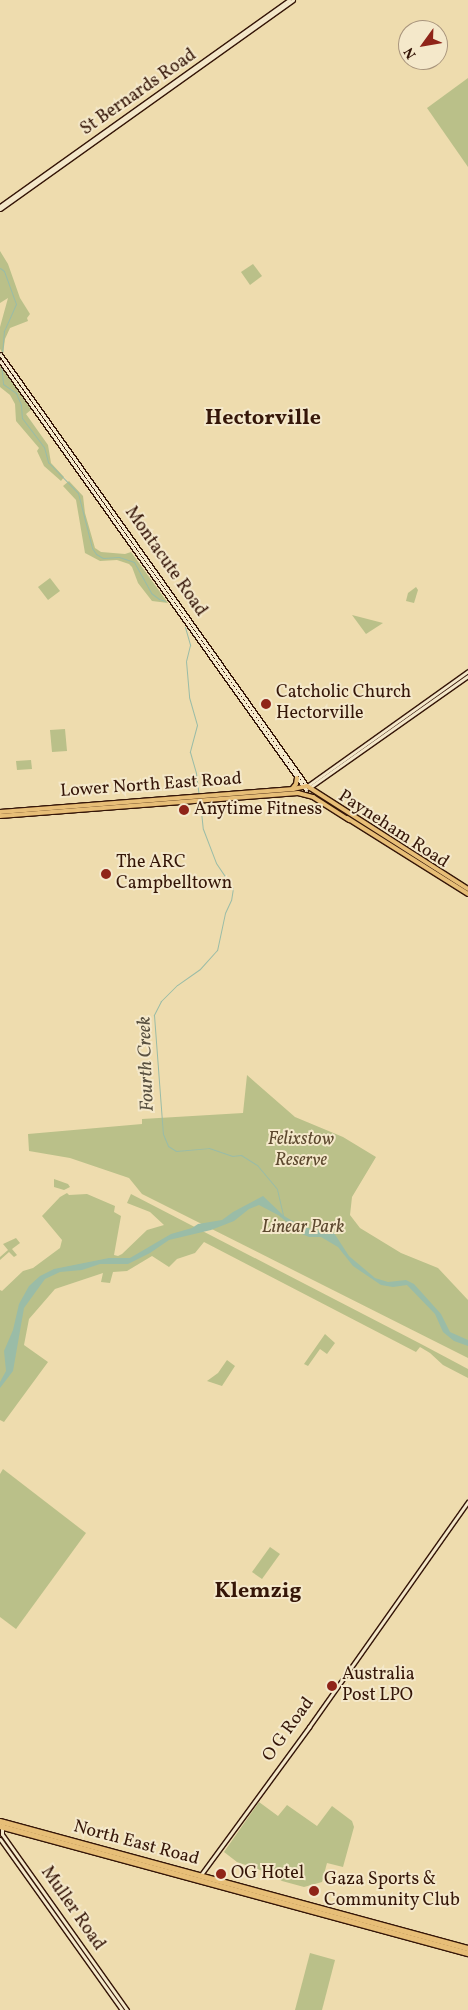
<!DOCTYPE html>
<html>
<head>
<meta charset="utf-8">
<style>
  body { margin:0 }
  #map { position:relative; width:468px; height:2010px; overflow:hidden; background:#eedcae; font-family:Vollkorn,serif }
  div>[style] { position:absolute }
  .green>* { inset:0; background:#bac089 }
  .water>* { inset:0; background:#9abca7 }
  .stream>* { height:1px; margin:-0.5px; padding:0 0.5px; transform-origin:0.5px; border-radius:0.5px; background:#9abca7 }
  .roads { filter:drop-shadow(1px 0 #351608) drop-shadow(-1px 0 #351608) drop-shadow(0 1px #351608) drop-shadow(0 -1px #351608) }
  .secondary>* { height:3px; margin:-1.5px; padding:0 1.5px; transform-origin:1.5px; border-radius:1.5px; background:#f4e8ca }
  .primary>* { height:4px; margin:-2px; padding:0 2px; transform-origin:2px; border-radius:2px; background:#e7be77 }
  .trunk>* { height:4.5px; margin:-2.25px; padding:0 2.25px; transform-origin:2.25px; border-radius:2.25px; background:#e7be77 }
  .dots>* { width:14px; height:14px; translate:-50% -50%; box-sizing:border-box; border:2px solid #f4e8ca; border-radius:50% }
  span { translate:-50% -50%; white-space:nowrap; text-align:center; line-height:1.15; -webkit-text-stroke:4px #f4e8ca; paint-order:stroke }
  .street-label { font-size:18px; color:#351608 }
  .poi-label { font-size:18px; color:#351608 }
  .left { translate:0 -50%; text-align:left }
  .park-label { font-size:18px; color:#5d492f; font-style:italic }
  .water-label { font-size:19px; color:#585040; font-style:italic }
  .district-label { font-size:22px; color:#351608; font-weight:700 }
  .north { position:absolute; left:398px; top:20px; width:50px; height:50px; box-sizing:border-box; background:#f4e8ca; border:1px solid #a8947c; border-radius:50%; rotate:238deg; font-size:14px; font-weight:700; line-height:20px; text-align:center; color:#351608 }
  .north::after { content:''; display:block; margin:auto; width:18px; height:22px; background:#8f2418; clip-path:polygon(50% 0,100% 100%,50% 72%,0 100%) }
</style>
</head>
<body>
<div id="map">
  <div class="green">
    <i style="clip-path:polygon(468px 78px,468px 167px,427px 108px)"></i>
    <i style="clip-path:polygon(0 251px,8px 264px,20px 298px,30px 314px,27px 318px,28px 321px,10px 328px,5px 339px,3px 354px,0 349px,0 327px,8px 298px,0 303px)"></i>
    <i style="clip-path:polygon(253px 264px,262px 276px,250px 285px,241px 272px)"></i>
    <i style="clip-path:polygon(0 364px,32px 409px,26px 414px,48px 445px,51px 463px,64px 477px,61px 481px,44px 466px,37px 451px,39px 448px,16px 421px,15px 404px,10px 395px,0 387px)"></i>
    <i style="clip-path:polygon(69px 481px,83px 496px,85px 513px,95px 548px,101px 552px,125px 554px,131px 552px,168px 603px,152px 601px,138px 583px,132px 567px,129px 564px,117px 560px,100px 561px,85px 553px,76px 500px,63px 486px)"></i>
    <i style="clip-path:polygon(50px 578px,60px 591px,48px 600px,38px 587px)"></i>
    <i style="clip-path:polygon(416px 587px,418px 590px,414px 603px,406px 601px,408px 593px)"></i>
    <i style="clip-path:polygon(352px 615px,383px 623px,366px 634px)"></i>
    <i style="clip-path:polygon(65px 729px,67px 751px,52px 752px,50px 730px)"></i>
    <i style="clip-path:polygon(31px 760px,32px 769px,17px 770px,16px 761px)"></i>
    <i style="clip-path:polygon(247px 1075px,295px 1117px,343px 1137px,376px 1157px,352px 1197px,350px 1215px,360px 1228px,401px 1253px,438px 1268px,468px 1300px,468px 1358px,142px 1194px,129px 1178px,70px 1158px,29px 1151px,28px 1134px,142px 1124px,142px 1119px,243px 1113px)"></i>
    <i style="clip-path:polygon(54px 1179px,68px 1184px,70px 1187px,64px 1190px,54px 1187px)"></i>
    <i style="clip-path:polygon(67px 1193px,69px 1195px,87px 1194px,115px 1206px,114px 1212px,121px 1216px,114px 1255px,118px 1256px,122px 1254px,147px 1230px,164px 1225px,150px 1212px,127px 1203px,131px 1194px,421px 1344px,468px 1369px,468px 1378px,443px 1365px,430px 1353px,420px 1347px,416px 1352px,204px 1242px,195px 1253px,177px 1259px,169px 1267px,152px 1256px,127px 1271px,113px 1272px,110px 1283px,101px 1282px,103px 1273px,55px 1289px,29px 1319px,24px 1345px,48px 1362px,4px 1422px,0 1420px,0 1290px,2px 1291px,23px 1271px,33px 1268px,60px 1248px,62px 1240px,42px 1216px,60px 1197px)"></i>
    <i style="clip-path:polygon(16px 1238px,20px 1243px,12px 1249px,17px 1255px,14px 1257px,9px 1252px,0 1260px,0 1257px,8px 1250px,3px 1244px)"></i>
    <i style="clip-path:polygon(325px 1334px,335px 1343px,327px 1354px,320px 1349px,308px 1366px,304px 1364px)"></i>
    <i style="clip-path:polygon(227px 1360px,235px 1366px,222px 1386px,207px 1381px,218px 1373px)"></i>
    <i style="clip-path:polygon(3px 1469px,86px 1533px,16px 1629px,0 1617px,0 1474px)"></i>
    <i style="clip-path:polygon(270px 1547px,280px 1554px,262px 1579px,252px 1572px)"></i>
    <i style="clip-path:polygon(259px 1802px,278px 1816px,287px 1805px,317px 1826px,332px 1806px,352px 1821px,354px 1827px,343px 1867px,327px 1863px,322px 1882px,304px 1887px,282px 1881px,271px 1874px,237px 1862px,224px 1852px)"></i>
    <i style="clip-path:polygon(310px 1953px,335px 1960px,322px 2010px,295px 2010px)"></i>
  </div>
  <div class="water">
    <i style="clip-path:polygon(263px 1196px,284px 1216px,303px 1227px,334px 1233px,349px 1256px,375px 1278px,388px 1282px,406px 1280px,414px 1284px,441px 1314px,450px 1332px,468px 1340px,468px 1346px,454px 1341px,443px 1332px,435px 1314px,407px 1285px,393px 1287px,381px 1285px,353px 1266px,338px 1247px,321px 1237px,309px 1237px,302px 1234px,278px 1215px,259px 1205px,249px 1209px,234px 1221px,211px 1230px,169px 1240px,150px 1253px,128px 1264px,100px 1264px,82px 1270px,60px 1272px,45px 1279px,24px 1308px,13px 1371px,0 1388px,0 1382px,6px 1371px,4px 1351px,13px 1330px,19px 1304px,29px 1286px,40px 1276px,54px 1269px,109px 1258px,130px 1258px,171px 1234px,192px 1228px,198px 1224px,222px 1220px,233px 1212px)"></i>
  </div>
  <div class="stream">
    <i style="left:0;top:268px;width:5px;rotate:37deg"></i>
    <i style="left:4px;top:271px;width:35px;rotate:70deg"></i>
    <i style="left:16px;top:304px;width:30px;rotate:114deg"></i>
    <i style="left:4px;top:331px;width:22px;rotate:95deg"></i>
    <i style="left:1px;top:364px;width:20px;rotate:84deg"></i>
    <i style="left:3px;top:384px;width:16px;rotate:35deg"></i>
    <i style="left:16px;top:393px;width:13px;rotate:67deg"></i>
    <i style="left:21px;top:405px;width:13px;rotate:86deg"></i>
    <i style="left:22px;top:418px;width:36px;rotate:53deg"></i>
    <i style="left:44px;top:447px;width:16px;rotate:75deg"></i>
    <i style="left:48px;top:462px;width:43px;rotate:45.9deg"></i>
    <i style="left:78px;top:493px;width:57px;rotate:75.7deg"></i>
    <i style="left:92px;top:548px;width:7px;rotate:56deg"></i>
    <i style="left:96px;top:554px;width:8px;rotate:30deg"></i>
    <i style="left:103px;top:558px;width:16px;rotate:-4deg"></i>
    <i style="left:119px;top:557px;width:16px;rotate:18deg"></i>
    <i style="left:134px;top:562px;width:35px;rotate:61deg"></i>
    <i style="left:151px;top:593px;width:10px;rotate:37deg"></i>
    <i style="left:159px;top:599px;width:6px;rotate:18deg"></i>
    <i style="left:185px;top:627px;width:19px;rotate:74deg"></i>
    <i style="left:190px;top:645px;width:16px;rotate:104deg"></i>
    <i style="left:186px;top:661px;width:36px;rotate:85deg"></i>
    <i style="left:189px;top:697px;width:29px;rotate:74deg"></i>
    <i style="left:197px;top:725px;width:28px;rotate:105deg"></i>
    <i style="left:190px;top:752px;width:22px;rotate:74deg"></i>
    <i style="left:196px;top:773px;width:23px;rotate:83deg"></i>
    <i style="left:200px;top:802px;width:27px;rotate:84deg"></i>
    <i style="left:203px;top:829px;width:36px;rotate:69deg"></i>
    <i style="left:216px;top:863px;width:30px;rotate:56deg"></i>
    <i style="left:233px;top:888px;width:12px;rotate:99deg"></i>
    <i style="left:231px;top:900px;width:14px;rotate:115deg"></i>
    <i style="left:225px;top:913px;width:38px;rotate:102deg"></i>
    <i style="left:217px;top:950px;width:25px;rotate:132deg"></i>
    <i style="left:200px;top:969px;width:28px;rotate:145deg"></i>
    <i style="left:177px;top:985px;width:23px;rotate:135deg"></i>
    <i style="left:161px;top:1001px;width:16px;rotate:117deg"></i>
    <i style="left:154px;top:1015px;width:119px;rotate:85.7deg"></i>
    <i style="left:163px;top:1134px;width:13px;rotate:67deg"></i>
    <i style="left:168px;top:1146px;width:9px;rotate:32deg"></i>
    <i style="left:176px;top:1151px;width:33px;rotate:-5deg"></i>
    <i style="left:209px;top:1148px;width:24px;rotate:19deg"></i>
    <i style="left:232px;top:1156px;width:9px;rotate:-6deg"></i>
    <i style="left:241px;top:1155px;width:19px;rotate:32deg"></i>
    <i style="left:257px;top:1165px;width:31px;rotate:50deg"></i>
    <i style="left:277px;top:1189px;width:28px;rotate:77deg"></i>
  </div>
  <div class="roads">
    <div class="secondary">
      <i style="left:0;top:206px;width:355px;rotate:-35.5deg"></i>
      <i style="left:0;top:209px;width:360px;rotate:-35.5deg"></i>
      <i style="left:0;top:354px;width:530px;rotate:54.6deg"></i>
      <i style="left:307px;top:786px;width:198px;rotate:-35.5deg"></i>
      <i style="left:0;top:361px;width:527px;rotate:54.5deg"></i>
      <i style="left:309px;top:788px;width:194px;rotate:-35.2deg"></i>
      <i style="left:2px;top:1825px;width:9px;rotate:90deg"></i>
      <i style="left:2px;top:1834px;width:216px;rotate:54.6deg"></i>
      <i style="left:0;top:1839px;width:210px;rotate:54.5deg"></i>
      <i style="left:200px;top:1876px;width:185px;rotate:-53.8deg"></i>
      <i style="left:309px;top:1727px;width:276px;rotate:-54.8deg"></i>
    </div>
    <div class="primary">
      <i style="left:292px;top:789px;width:6px;rotate:-51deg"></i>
      <i style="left:296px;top:784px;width:6px;rotate:-81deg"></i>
      <i style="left:0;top:812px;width:294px;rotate:-4.5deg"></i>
      <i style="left:293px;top:789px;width:14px;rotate:-12deg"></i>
      <i style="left:307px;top:786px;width:191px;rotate:32.6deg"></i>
      <i style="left:0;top:816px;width:299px;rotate:-4.4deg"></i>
      <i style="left:298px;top:793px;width:16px;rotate:15deg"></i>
      <i style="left:313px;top:797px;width:43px;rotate:32.6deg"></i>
      <i style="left:347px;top:818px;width:143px;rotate:32.1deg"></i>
    </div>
    <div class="trunk">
      <i style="left:0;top:1821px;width:485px;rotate:15.2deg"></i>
      <i style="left:0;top:1826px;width:485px;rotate:15.2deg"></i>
    </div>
  </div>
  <div class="dots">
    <i style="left:266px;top:704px;background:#8f2418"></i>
    <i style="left:184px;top:810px;background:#8f2418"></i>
    <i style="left:106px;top:874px;background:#8f2418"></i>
    <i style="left:332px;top:1686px;background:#8f2418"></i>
    <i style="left:221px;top:1874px;background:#8f2418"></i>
    <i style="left:314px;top:1891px;background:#8f2418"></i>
  </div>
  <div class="street-label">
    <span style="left:139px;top:93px;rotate:-35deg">St Bernards Road</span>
    <span style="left:165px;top:562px;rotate:55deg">Montacute Road</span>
    <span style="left:151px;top:786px;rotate:-4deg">Lower North East Road</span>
    <span style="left:393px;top:830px;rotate:33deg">Payneham Road</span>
    <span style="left:289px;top:1730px;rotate:-54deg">O G Road</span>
    <span style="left:136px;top:1844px;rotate:15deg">North East Road</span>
    <span style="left:72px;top:1909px;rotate:55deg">Muller Road</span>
  </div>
  <div class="poi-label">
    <span class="left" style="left:276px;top:704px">Catcholic Church<br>Hectorville</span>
    <span class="left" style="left:194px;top:810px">Anytime Fitness</span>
    <span class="left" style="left:116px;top:874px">The ARC<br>Campbelltown</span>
    <span class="left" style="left:342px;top:1686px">Australia<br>Post LPO</span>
    <span class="left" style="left:231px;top:1874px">OG Hotel</span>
    <span class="left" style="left:324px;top:1891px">Gaza Sports &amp;<br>Community Club</span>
  </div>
  <div class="park-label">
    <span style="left:301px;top:1151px">Felixstow<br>Reserve</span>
    <span style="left:303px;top:1228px">Linear Park</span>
  </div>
  <div class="water-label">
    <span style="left:147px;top:1064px;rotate:-92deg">Fourth Creek</span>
  </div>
  <div class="district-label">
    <span style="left:263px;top:419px">Hectorville</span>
    <span style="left:258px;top:1592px">Klemzig</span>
  </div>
  <div class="north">N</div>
</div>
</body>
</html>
